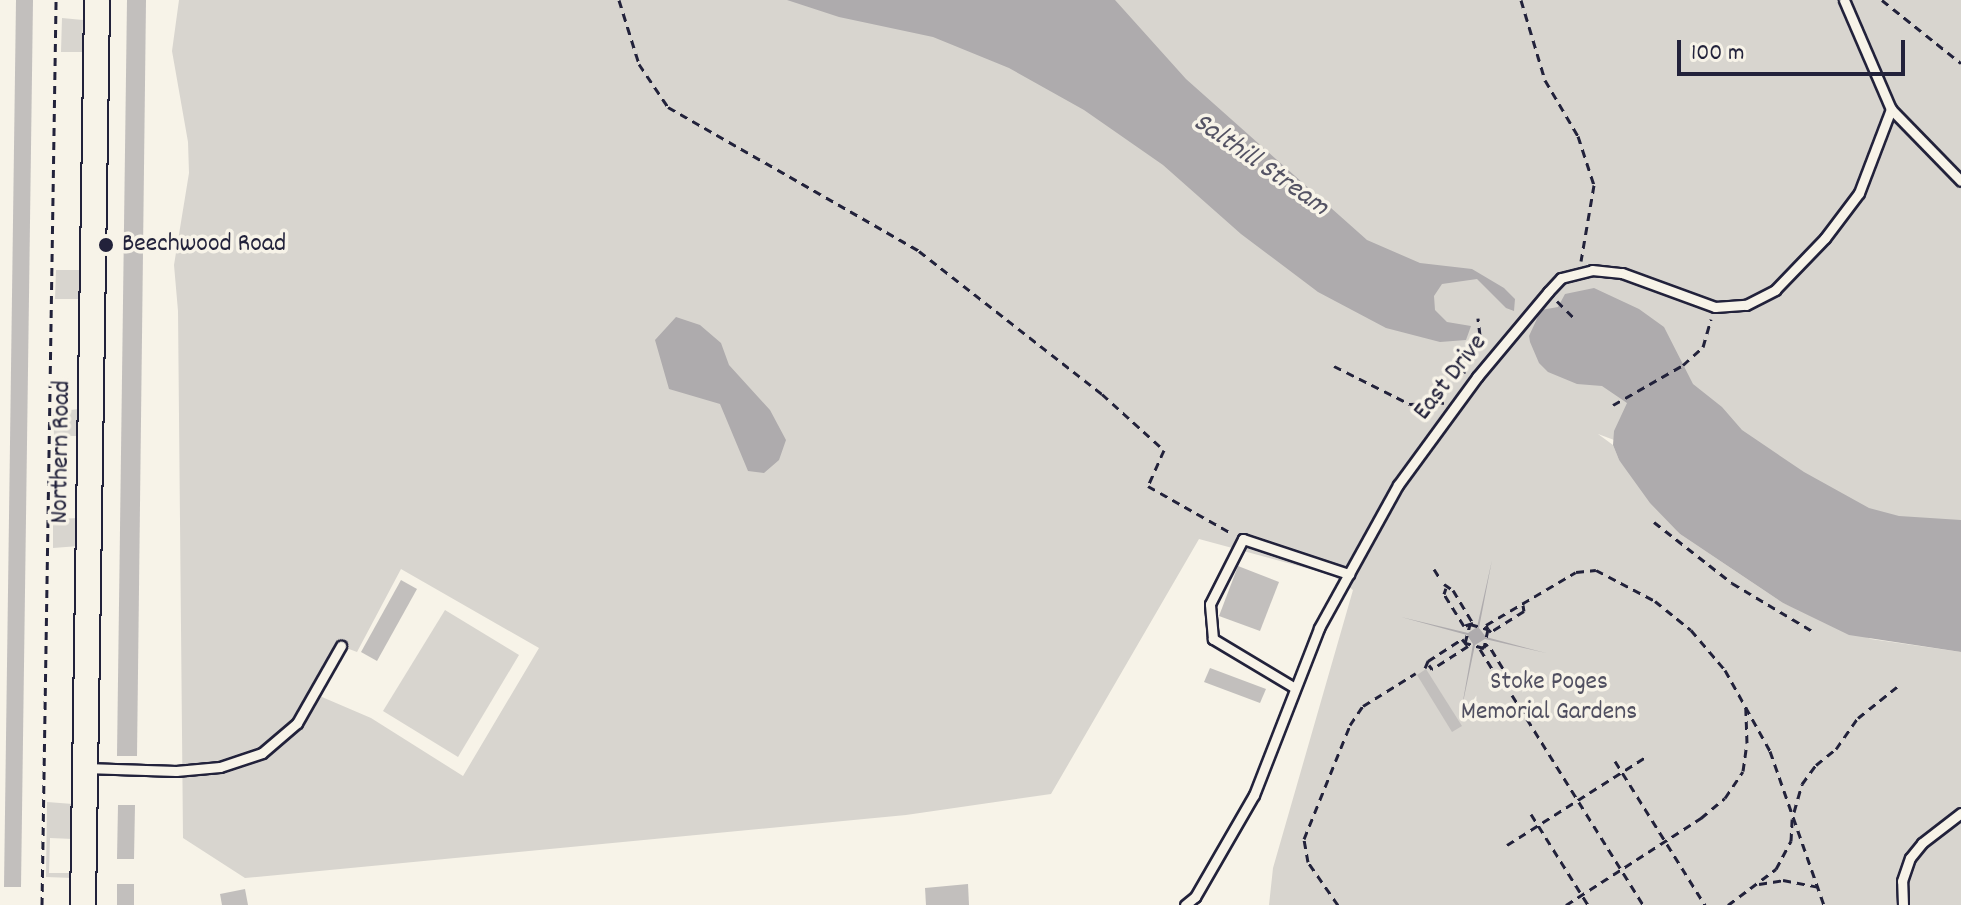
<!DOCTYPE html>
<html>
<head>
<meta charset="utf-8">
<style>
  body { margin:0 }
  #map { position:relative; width:1961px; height:905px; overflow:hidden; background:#f7f3e8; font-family:Dekko,sans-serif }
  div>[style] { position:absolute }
  .green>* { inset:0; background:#d8d5cf }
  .water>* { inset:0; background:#aeabad }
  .building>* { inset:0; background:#c2bfbd }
  .path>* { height:3px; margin-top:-1.5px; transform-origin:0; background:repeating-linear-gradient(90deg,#22223b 0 8px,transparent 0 14px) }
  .roads { filter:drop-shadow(2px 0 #22223b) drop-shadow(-2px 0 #22223b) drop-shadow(0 2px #22223b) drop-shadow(0 -2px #22223b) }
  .lane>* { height:9px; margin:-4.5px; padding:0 4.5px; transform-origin:4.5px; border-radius:4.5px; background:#f7f3e8 }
  .secondary>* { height:24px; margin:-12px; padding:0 12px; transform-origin:12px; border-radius:12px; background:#f7f3e8 }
  .dots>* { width:22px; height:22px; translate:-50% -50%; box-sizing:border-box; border:4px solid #f7f3e8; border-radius:50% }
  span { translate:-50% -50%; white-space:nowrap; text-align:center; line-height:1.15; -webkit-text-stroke:7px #f7f3e8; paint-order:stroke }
  .poi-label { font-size:26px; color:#22223b }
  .left { translate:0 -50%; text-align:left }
  .street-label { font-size:26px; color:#22223b }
  .park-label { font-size:26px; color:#504f60 }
  .water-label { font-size:28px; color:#535263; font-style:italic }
  .scale { position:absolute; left:1677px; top:40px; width:228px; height:36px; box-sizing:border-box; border:4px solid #22223b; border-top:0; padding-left:10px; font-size:24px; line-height:28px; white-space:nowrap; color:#22223b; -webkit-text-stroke:6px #f7f3e8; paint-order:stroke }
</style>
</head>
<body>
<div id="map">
  <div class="green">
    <i style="clip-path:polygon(evenodd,179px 0,1961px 0,1961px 559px,1883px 540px,1598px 434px,1613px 445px,1619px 460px,1680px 534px,1783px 603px,1871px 639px,1961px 652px,1961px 905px,1269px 905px,1273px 868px,1353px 590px,1332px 575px,1199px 539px,1051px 794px,906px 815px,245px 878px,183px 838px,178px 311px,174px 265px,189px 173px,188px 142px,172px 51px,179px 0,401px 569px,539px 648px,463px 776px,371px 718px,315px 694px,341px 646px,357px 652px,401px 569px)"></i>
    <i style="clip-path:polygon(62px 18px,83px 20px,82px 52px,61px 52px)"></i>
    <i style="clip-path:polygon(56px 270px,80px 270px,84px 299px,55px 299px)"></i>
    <i style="clip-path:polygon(79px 409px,82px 436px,54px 436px,53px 412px)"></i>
    <i style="clip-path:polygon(80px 518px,79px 546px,53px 548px,53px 519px)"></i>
    <i style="clip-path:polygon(445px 610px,519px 655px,458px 757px,383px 711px)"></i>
    <i style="clip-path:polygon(47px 802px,73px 804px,73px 839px,50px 838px,49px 873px,72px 873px,73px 878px,46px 877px)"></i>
  </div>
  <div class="water">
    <i style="clip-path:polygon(787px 0,1115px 0,1186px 79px,1367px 240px,1420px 263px,1472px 269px,1504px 288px,1515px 299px,1514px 311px,1506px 308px,1477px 279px,1442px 284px,1434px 296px,1435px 310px,1447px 322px,1471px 326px,1466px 340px,1440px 342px,1386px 328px,1318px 292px,1241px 234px,1163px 165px,1084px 110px,1009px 68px,933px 37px,839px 17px)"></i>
    <i style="clip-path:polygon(1594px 288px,1639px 309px,1664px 327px,1693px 384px,1722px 407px,1742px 430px,1804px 472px,1869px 508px,1899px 516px,1961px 520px,1961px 652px,1849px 635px,1783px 603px,1680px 534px,1650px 503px,1619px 460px,1613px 445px,1614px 431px,1627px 403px,1602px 386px,1577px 384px,1548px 372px,1539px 363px,1530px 342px,1529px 336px,1541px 310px,1558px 307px,1565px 294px)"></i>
    <i style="clip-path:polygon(676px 317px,700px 325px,721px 343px,729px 365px,770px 410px,786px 440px,779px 460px,764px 473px,748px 471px,720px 404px,669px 389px,655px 340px)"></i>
    <i style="clip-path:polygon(1492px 560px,1479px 628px,1486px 637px,1546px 653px,1485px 639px,1475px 645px,1461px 712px,1473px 644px,1467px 635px,1401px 617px,1468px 633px,1477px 627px)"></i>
  </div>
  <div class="building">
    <i style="clip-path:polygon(16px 0,33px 0,21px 887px,4px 887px)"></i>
    <i style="clip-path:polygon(127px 0,146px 0,137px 756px,117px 756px)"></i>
    <i style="clip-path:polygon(1238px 566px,1279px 582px,1260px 631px,1219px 616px)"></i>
    <i style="clip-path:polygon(401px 580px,417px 589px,377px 661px,361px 652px)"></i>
    <i style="clip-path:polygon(1210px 668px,1266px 689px,1260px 703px,1204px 682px)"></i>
    <i style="clip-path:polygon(1426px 669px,1462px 726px,1452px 732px,1417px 675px)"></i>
    <i style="clip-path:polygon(118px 805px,135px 805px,134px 859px,117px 859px)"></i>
    <i style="clip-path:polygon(117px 884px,134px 884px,134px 905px,117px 905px)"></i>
    <i style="clip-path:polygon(968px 884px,969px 905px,926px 905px,925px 888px)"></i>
    <i style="clip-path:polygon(245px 889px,248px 905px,222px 905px,220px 894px)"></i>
  </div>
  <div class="path">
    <i style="left:619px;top:0;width:67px;rotate:72.6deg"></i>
    <i style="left:639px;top:64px;width:52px;rotate:56deg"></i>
    <i style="left:668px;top:107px;width:289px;rotate:29.8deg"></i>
    <i style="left:919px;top:251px;width:232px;rotate:38deg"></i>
    <i style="left:1102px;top:394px;width:84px;rotate:42.1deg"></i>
    <i style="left:1164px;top:450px;width:39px;rotate:114deg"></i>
    <i style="left:1148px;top:486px;width:95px;rotate:29.5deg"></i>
    <i style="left:1521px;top:0;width:84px;rotate:73.3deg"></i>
    <i style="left:1545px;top:80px;width:65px;rotate:59.5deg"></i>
    <i style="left:1578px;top:136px;width:52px;rotate:71.9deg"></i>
    <i style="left:1594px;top:185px;width:77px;rotate:99.7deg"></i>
    <i style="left:1882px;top:0;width:101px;rotate:38.6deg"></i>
    <i style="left:1557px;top:301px;width:24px;rotate:45deg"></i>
    <i style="left:1334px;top:366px;width:85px;rotate:26.6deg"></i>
    <i style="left:1410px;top:404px;width:34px;rotate:-2deg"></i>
    <i style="left:1464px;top:373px;width:20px;rotate:-81deg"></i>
    <i style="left:1467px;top:353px;width:22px;rotate:-54deg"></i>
    <i style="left:1480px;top:335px;width:17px;rotate:-97deg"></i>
    <i style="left:1613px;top:405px;width:81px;rotate:-29.7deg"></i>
    <i style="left:1683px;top:365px;width:27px;rotate:-42deg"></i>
    <i style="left:1703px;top:347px;width:29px;rotate:-74deg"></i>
    <i style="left:1654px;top:522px;width:99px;rotate:38deg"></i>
    <i style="left:1732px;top:583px;width:96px;rotate:30.9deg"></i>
    <i style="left:1434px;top:569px;width:9px;rotate:58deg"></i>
    <i style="left:1444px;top:584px;width:11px;rotate:34deg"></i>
    <i style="left:1453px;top:590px;width:39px;rotate:59deg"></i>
    <i style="left:1473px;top:623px;width:9px;rotate:162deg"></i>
    <i style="left:1464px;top:626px;width:38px;rotate:-122deg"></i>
    <i style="left:1444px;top:594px;width:6px;rotate:-72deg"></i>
    <i style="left:1523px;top:605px;width:6px;rotate:81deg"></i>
    <i style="left:1524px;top:611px;width:39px;rotate:148deg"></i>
    <i style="left:1491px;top:632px;width:4px;rotate:-135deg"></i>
    <i style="left:1488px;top:629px;width:4px;rotate:-117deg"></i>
    <i style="left:1486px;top:625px;width:104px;rotate:-30.5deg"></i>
    <i style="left:1576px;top:572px;width:20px;rotate:-6deg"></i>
    <i style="left:1596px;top:570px;width:67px;rotate:27.7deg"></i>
    <i style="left:1655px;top:601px;width:46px;rotate:38.9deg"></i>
    <i style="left:1691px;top:630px;width:52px;rotate:49.6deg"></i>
    <i style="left:1725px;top:670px;width:93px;rotate:60.9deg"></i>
    <i style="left:1770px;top:751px;width:163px;rotate:70.7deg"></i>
    <i style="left:1470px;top:624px;width:19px;rotate:16deg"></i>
    <i style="left:1488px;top:629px;width:19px;rotate:102deg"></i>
    <i style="left:1484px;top:648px;width:20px;rotate:-165deg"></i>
    <i style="left:1465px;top:643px;width:20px;rotate:-75deg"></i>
    <i style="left:1425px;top:668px;width:8px;rotate:-67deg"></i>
    <i style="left:1428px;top:661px;width:40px;rotate:-32.9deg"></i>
    <i style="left:1462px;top:639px;width:9px;rotate:49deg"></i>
    <i style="left:1468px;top:646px;width:43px;rotate:147.4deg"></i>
    <i style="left:1432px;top:669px;width:5px;rotate:-127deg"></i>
    <i style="left:1504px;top:684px;width:7px;rotate:-34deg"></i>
    <i style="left:1510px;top:680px;width:42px;rotate:-121.4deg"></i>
    <i style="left:1488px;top:644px;width:9px;rotate:148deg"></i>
    <i style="left:1480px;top:649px;width:42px;rotate:58.6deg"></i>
    <i style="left:1502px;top:685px;width:5px;rotate:22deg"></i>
    <i style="left:1512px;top:695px;width:248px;rotate:58deg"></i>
    <i style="left:1615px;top:761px;width:170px;rotate:58deg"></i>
    <i style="left:1794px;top:812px;width:29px;rotate:-74deg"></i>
    <i style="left:1802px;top:784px;width:24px;rotate:-54deg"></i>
    <i style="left:1816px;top:765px;width:26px;rotate:-39deg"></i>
    <i style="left:1836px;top:749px;width:38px;rotate:-55deg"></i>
    <i style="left:1858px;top:718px;width:51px;rotate:-38.7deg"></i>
    <i style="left:1531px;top:814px;width:107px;rotate:57.9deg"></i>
    <i style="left:1507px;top:845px;width:166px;rotate:-32.4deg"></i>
    <i style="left:1759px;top:884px;width:24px;rotate:-9deg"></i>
    <i style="left:1783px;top:880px;width:36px;rotate:11deg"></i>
    <i style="left:42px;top:905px;width:905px;rotate:-89.11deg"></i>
    <i style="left:1338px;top:905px;width:52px;rotate:-124.9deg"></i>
    <i style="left:1308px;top:862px;width:23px;rotate:-100deg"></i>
    <i style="left:1304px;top:839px;width:123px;rotate:-68deg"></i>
    <i style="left:1350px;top:725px;width:23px;rotate:-56deg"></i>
    <i style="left:1363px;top:706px;width:62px;rotate:-31.9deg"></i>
    <i style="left:1566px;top:905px;width:161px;rotate:-32.8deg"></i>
    <i style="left:1701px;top:818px;width:31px;rotate:-40deg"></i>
    <i style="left:1725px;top:798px;width:32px;rotate:-56deg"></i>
    <i style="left:1743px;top:771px;width:28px;rotate:-82deg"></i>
    <i style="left:1747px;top:743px;width:36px;rotate:-92deg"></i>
    <i style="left:1728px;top:905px;width:60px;rotate:-36.9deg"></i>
    <i style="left:1776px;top:869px;width:32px;rotate:-62deg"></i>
    <i style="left:1791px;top:841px;width:22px;rotate:-87deg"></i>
  </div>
  <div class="roads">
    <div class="lane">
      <i style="left:1844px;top:0;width:119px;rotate:66.7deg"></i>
      <i style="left:1891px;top:109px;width:100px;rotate:45.8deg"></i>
      <i style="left:1295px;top:688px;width:96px;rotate:-149.1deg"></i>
      <i style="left:1213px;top:639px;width:35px;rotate:-95deg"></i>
      <i style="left:1210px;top:604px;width:73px;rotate:-63.1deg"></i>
      <i style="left:1243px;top:539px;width:112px;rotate:18.3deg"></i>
      <i style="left:85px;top:768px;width:91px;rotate:1.9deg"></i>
      <i style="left:176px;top:771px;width:44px;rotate:-5.2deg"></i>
      <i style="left:220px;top:767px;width:44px;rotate:-18.4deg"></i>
      <i style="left:262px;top:753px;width:46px;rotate:-40.6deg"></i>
      <i style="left:297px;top:723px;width:89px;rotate:-60.3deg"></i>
      <i style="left:1185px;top:905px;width:13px;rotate:-39deg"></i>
      <i style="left:1195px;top:897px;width:118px;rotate:-60deg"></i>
      <i style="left:1254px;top:795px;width:179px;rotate:-68.7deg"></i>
      <i style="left:1319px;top:628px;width:163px;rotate:-61.1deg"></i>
      <i style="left:1398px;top:485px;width:134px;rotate:-53.8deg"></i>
      <i style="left:1477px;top:377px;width:111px;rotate:-50.1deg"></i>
      <i style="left:1548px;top:292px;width:19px;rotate:-47deg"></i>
      <i style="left:1561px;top:278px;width:32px;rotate:-14deg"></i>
      <i style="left:1592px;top:270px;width:30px;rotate:6deg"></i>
      <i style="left:1622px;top:273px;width:99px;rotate:20.1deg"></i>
      <i style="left:1715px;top:307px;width:31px;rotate:-4deg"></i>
      <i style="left:1746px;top:305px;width:33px;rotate:-27deg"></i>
      <i style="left:1775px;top:290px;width:72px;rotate:-46.1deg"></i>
      <i style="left:1825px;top:238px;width:56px;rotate:-52.9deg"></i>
      <i style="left:1859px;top:193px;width:90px;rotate:-69.1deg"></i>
      <i style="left:1903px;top:905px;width:24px;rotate:-92deg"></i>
      <i style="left:1902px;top:881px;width:24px;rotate:-71deg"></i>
      <i style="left:1910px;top:858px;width:19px;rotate:-51deg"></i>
      <i style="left:1922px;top:843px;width:49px;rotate:-37.6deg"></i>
    </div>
    <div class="secondary">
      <i style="left:83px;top:905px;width:905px;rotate:-89.11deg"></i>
    </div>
  </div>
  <div class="dots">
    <i style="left:106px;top:245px;background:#22223b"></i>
  </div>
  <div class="poi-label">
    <span class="left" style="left:122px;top:245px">Beechwood Road</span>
  </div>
  <div class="street-label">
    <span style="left:1451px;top:378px;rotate:-52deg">East Drive</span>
    <span style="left:62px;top:452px;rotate:-89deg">Northern Road</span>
  </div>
  <div class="park-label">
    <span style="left:1549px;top:698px">Stoke Poges<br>Memorial Gardens</span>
  </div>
  <div class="water-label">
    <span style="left:1260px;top:166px;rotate:35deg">Salthill Stream</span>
  </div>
  <div class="scale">100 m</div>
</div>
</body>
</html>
